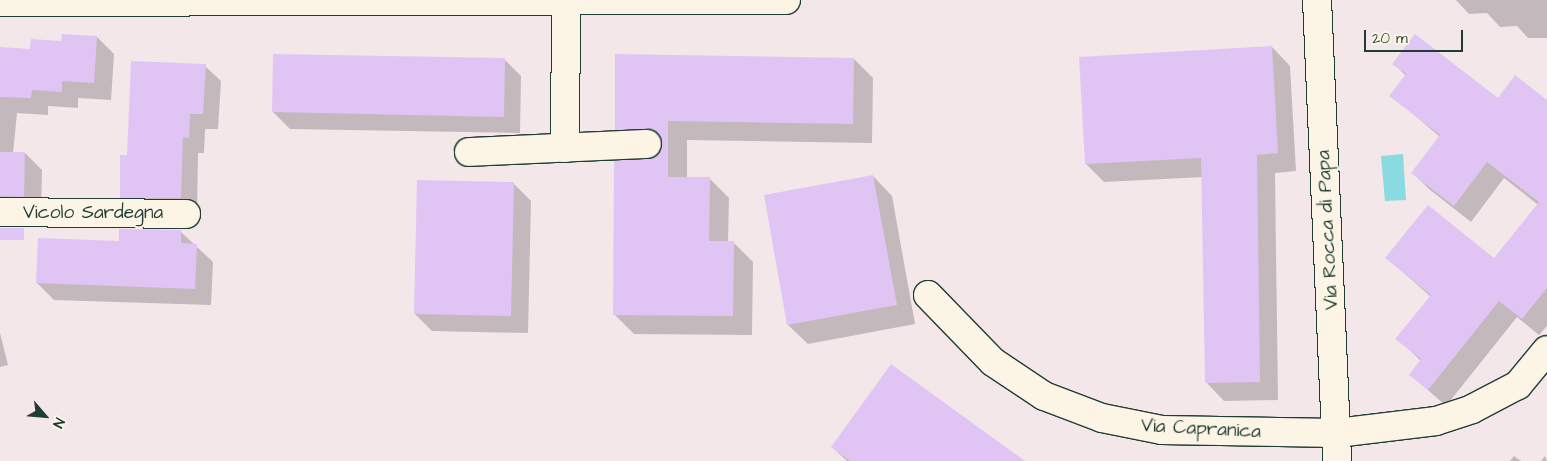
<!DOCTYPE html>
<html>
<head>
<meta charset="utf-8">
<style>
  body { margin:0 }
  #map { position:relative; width:1547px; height:461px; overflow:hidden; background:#f4e7ea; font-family:"Architects Daughter",sans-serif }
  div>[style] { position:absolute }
  .water>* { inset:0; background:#89dae1 }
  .shadow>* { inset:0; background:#0003 }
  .building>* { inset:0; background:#e0c5f4 }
  .roads { filter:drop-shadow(1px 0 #1f3d34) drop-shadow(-1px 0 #1f3d34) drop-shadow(0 1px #1f3d34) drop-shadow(0 -1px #1f3d34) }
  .minor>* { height:28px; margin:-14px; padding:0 14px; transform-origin:14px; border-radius:14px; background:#fcf5e5 }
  span { translate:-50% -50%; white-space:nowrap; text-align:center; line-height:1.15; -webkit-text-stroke:4px #fcf5e5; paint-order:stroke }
  .street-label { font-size:19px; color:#1f3d34 }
  .north { position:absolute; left:20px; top:391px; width:50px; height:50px; -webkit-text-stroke:4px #fcf5e5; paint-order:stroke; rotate:117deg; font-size:14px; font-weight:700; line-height:20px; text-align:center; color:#1f3d34 }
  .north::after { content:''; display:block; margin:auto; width:18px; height:22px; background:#1f3d34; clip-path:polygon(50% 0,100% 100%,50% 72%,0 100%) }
  .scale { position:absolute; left:1364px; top:30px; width:99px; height:22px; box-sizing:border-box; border:2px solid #1f3d34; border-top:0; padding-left:6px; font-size:15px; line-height:18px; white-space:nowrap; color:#1f3d34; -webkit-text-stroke:4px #fcf5e5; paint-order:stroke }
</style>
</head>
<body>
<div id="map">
  <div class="water">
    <i style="clip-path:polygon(1403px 154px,1406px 200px,1385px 201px,1381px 156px)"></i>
  </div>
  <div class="shadow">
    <i style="clip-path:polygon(1456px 0,1547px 0,1547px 38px,1528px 38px,1517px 26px,1500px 27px,1487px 13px,1469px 14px)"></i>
    <i style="clip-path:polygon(97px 37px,114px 54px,111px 100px,78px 98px,78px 108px,48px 106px,48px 115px,17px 113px,13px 153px,25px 153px,42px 170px,41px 213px,0 213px,0 48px,32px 50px)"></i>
    <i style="clip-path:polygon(1272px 47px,1290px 66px,1296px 171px,1275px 173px,1278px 400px,1224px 401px,1206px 382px,1203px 177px,1104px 182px,1086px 164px)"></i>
    <i style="clip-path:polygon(504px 59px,521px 76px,520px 133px,290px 129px,273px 112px)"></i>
    <i style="clip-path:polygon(854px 59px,873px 78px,872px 143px,687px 140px,687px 178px,709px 178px,729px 198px,728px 242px,734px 243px,753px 262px,752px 335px,634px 334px,615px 315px,656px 159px,661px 149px,635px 149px,616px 129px)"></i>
    <i style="clip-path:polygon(1394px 64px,1498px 100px,1547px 101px,1546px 211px,1504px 178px,1471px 222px,1429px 189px,1413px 173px,1440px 137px,1391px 95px,1406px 76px)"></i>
    <i style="clip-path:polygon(205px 66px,221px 81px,218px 129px,205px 129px,204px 153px,198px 153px,197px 214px,137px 213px,121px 197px,128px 157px)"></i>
    <i style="clip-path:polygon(873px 176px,892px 196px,915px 324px,808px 344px,788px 325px)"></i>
    <i style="clip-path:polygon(514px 184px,531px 201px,528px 333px,432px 331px,415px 314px)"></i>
    <i style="clip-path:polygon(1547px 228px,1547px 326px,1539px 335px,1517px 317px,1446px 406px,1411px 375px,1421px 361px,1397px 338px,1431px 297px,1387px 258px,1495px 260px)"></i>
    <i style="clip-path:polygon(180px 231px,213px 262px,211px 305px,54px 300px,37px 283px,120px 242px)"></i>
    <i style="clip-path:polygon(0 333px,8px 365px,0 367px)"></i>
    <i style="clip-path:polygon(832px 447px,1022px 461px,847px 461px)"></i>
    <i style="clip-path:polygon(1514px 456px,1521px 461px,1510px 461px)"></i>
    <i style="clip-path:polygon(1545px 456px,1547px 461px,1541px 461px)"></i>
  </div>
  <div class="building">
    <i style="clip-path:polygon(62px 34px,97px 36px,94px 83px,62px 81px,62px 92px,32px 90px,31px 98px,0 97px,0 47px,30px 49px,31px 39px,61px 41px)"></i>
    <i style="clip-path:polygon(1415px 34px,1498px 98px,1515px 75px,1547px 100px,1547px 288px,1522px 319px,1499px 301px,1428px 390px,1409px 375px,1421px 359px,1395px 339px,1431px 295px,1385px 258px,1428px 205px,1494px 258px,1539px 202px,1487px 162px,1454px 206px,1411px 173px,1440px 135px,1389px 96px,1406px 74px,1392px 64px)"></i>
    <i style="clip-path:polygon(1272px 46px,1278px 153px,1257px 155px,1260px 382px,1205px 383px,1201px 158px,1085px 164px,1079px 57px)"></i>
    <i style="clip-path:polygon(273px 54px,505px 58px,504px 117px,272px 112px)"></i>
    <i style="clip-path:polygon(615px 54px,854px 58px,853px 124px,668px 121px,668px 177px,710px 177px,709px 241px,734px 241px,733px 316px,613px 315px,614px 161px,655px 157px,663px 144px,654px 130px,615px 130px)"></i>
    <i style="clip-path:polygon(131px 61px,206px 64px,203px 114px,190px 114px,189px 138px,183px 137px,181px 198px,120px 198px,120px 155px,127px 155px)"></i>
    <i style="clip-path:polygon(0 152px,25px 152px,24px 197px,0 196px)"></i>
    <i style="clip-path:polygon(873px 175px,897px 305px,787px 325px,764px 195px)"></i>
    <i style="clip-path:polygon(417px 180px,514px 182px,511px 316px,414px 314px)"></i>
    <i style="clip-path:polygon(0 228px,24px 228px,24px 240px,0 240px)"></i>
    <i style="clip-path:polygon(119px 229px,181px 230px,181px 243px,197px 244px,195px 289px,36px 283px,38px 238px,119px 241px)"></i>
    <i style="clip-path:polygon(891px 364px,1025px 461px,850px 461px,831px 447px)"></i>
  </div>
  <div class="roads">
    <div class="minor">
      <i style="left:1317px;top:0;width:461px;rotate:87.5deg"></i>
      <i style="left:0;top:2px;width:786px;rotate:-0.15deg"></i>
      <i style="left:565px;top:148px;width:146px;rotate:-89.6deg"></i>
      <i style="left:469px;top:152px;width:178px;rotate:-2.6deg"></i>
      <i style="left:0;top:212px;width:186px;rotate:0.6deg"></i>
      <i style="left:928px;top:295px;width:93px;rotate:45.9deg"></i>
      <i style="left:993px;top:362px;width:61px;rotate:33.7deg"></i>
      <i style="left:1044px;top:396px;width:62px;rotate:20.8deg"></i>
      <i style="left:1102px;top:418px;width:61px;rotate:11.3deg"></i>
      <i style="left:1162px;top:430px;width:175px;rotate:1deg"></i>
      <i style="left:1337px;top:433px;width:100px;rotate:-6.9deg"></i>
      <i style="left:1436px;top:421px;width:38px;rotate:-18deg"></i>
      <i style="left:1472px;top:409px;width:52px;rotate:-27.6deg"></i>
      <i style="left:1518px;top:385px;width:45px;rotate:-50.4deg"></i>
    </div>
  </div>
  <div class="street-label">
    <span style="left:93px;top:213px">Vicolo Sardegna</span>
    <span style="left:1328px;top:230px;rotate:-93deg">Via Rocca di Papa</span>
    <span style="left:1201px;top:429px;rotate:3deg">Via Capranica</span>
  </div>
  <div class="north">N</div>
  <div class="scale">20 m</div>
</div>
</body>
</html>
